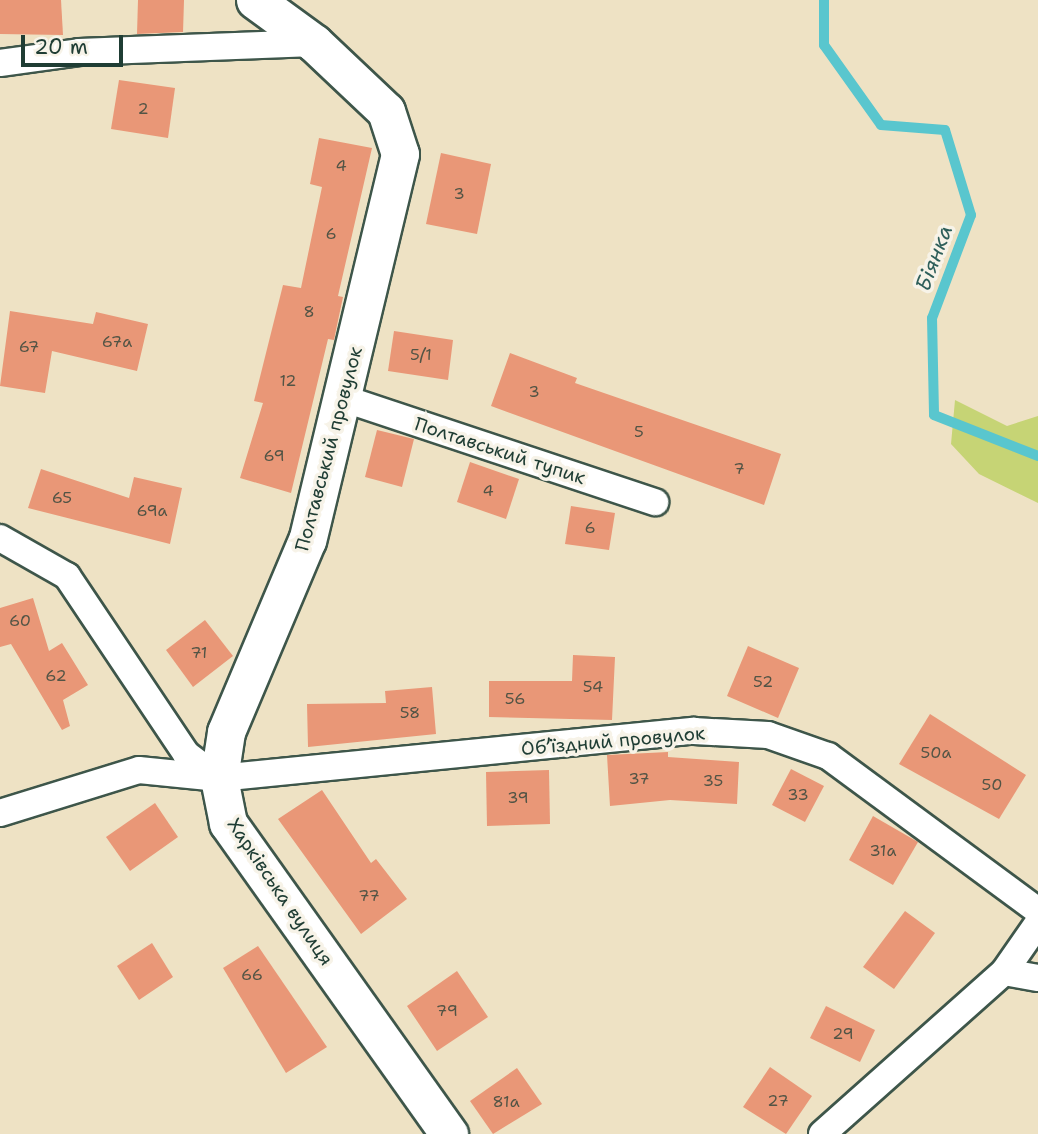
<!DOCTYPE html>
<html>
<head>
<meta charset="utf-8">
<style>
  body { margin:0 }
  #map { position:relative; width:1038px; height:1134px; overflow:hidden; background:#eee2c4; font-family:"Shantell Sans",sans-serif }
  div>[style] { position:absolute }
  .green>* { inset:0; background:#c6d475 }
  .stream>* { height:10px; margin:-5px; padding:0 5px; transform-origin:5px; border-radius:5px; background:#59c6ce }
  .building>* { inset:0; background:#e99777 }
  .roads { filter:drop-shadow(2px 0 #3e564a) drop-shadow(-2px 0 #3e564a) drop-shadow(0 2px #3e564a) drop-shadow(0 -2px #3e564a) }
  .street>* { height:26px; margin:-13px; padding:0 13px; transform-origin:13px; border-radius:13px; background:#fff }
  .secondary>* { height:37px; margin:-18.5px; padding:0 18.5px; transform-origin:18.5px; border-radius:18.5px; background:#fff }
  span { translate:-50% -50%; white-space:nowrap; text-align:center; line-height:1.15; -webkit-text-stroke:7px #f7f3e8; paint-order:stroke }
  .number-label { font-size:16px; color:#525445 }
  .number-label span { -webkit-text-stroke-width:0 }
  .street-label { font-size:19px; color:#1f3d34 }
  .water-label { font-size:21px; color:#2e5f5a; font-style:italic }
  .scale { position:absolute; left:21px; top:35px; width:102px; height:32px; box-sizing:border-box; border:4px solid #1f3d34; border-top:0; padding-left:9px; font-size:21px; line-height:24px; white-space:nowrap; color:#1f3d34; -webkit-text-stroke:5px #f7f3e8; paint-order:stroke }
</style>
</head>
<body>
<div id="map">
  <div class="green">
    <i style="clip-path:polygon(955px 400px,1007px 426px,1038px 416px,1038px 503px,979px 474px,951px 444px)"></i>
  </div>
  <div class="stream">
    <i style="left:824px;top:0;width:45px;rotate:90deg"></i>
    <i style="left:824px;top:45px;width:98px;rotate:54.5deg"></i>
    <i style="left:881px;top:125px;width:64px;rotate:4.5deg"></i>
    <i style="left:945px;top:130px;width:89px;rotate:73deg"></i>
    <i style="left:971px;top:215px;width:110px;rotate:110.7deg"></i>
    <i style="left:932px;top:318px;width:97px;rotate:88.8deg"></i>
    <i style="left:934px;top:415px;width:112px;rotate:21.5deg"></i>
  </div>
  <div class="building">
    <i style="clip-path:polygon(0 0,61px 0,63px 35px,0 34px)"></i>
    <i style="clip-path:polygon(138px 0,184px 0,183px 32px,137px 34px)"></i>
    <i style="clip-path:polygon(119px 80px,175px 88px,168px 138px,111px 129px)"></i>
    <i style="clip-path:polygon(319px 138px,372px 148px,338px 296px,343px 297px,336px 330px,334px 340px,328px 339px,291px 493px,240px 478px,263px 403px,254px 401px,283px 285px,301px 288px,322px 187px,310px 184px)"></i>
    <i style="clip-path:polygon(441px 153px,491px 164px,477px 234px,426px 224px)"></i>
    <i style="clip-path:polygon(10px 311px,93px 324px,96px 312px,148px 324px,137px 371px,52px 351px,45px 393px,0 386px)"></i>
    <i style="clip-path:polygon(394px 331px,453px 340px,448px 380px,388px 371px)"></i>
    <i style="clip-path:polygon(510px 353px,577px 378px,575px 383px,781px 454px,764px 505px,491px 406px)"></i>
    <i style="clip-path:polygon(377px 430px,414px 439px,402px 487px,365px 477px)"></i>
    <i style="clip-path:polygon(470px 462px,519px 479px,506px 519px,457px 502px)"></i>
    <i style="clip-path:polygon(41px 469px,129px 498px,134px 477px,182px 488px,170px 544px,28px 508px)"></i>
    <i style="clip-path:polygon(571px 506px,615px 513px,609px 550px,565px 544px)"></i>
    <i style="clip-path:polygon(33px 598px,49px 651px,62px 643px,88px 685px,63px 700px,70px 726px,62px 730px,11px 644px,0 647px,0 608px)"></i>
    <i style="clip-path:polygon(205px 620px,233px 656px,193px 687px,166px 650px)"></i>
    <i style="clip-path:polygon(748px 646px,799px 668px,778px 718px,727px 696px)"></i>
    <i style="clip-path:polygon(573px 655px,615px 657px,612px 720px,489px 717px,489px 681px,572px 681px)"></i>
    <i style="clip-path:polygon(432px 687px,436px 734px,308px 747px,307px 704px,386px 703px,385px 691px)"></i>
    <i style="clip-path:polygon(930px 714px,1026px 775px,999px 819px,899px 764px)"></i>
    <i style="clip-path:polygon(668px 752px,668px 757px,739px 762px,737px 804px,670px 800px,610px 806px,607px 755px)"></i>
    <i style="clip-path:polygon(791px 769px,824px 786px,805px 822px,772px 805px)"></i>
    <i style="clip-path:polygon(549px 770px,550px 824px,487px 826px,486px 772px)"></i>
    <i style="clip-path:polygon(322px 790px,371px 863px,376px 859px,407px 899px,361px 934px,278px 819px)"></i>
    <i style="clip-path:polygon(155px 803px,178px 837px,130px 871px,106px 837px)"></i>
    <i style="clip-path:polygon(873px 816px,918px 842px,893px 885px,849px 860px)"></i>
    <i style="clip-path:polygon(905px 911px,935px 933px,894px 989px,863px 967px)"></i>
    <i style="clip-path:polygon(152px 943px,173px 977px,139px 1000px,117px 966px)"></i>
    <i style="clip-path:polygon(258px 946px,327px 1047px,286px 1073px,223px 968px)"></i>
    <i style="clip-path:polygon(457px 971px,488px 1017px,437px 1051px,407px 1006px)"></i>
    <i style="clip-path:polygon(826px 1006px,875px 1030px,860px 1062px,810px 1038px)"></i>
    <i style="clip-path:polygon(770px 1067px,812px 1096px,786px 1134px,743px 1107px)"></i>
    <i style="clip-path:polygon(517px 1068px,542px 1104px,493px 1134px,470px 1101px)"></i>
  </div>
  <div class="roads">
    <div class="street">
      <i style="left:0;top:63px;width:80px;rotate:-7.9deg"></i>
      <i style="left:79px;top:52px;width:235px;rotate:-2.2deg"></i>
      <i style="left:345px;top:399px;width:327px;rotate:18.4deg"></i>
      <i style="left:0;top:538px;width:77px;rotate:29.6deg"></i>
      <i style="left:67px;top:576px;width:214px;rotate:56.2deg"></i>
      <i style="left:186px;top:754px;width:39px;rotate:37deg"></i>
      <i style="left:0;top:813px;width:145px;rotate:-17.2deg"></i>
      <i style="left:139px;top:770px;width:80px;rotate:5.7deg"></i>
      <i style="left:219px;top:778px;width:477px;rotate:-5.7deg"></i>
      <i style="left:694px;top:731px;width:74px;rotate:3.1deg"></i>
      <i style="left:768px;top:735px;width:64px;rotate:19.3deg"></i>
      <i style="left:828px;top:756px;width:261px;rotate:36.4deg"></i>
      <i style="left:1004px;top:972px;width:35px;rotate:10deg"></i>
      <i style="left:822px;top:1134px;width:244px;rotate:-41.7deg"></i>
      <i style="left:1004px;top:972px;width:60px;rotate:-55.2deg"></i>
    </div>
    <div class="secondary">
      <i style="left:255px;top:0;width:73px;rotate:36.1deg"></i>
      <i style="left:314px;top:43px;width:99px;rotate:43.4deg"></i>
      <i style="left:386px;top:111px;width:45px;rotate:72deg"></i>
      <i style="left:400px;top:154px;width:397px;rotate:103.5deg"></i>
      <i style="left:307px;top:540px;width:208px;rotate:112.9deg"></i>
      <i style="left:226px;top:732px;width:47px;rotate:98.7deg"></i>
      <i style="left:219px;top:778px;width:46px;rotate:78.7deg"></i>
      <i style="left:228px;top:823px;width:382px;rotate:54.6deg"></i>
    </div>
  </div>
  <div class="number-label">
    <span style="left:143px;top:109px">2</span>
    <span style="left:341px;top:166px">4</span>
    <span style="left:459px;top:194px">3</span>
    <span style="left:331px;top:234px">6</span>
    <span style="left:309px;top:312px">8</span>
    <span style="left:117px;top:342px">67а</span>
    <span style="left:29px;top:347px">67</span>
    <span style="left:421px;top:355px">5/1</span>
    <span style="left:288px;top:381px">12</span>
    <span style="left:534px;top:392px">3</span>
    <span style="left:639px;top:432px">5</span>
    <span style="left:274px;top:456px">69</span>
    <span style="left:739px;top:469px">7</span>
    <span style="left:488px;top:491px">4</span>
    <span style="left:62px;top:498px">65</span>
    <span style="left:152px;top:511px">69а</span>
    <span style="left:590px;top:528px">6</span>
    <span style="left:20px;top:621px">60</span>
    <span style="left:199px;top:653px">71</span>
    <span style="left:56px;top:676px">62</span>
    <span style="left:763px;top:682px">52</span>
    <span style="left:593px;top:687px">54</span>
    <span style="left:515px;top:699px">56</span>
    <span style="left:410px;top:713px">58</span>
    <span style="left:936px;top:753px">50а</span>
    <span style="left:639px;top:779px">37</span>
    <span style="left:713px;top:781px">35</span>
    <span style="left:992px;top:785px">50</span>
    <span style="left:798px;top:795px">33</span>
    <span style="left:518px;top:798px">39</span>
    <span style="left:883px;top:851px">31а</span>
    <span style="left:369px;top:896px">77</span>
    <span style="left:252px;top:975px">66</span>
    <span style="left:447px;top:1011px">79</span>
    <span style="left:843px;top:1034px">29</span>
    <span style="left:778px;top:1101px">27</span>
    <span style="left:506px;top:1102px">81а</span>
  </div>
  <div class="street-label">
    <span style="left:329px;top:449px;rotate:-75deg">Полтавський провулок</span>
    <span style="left:500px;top:451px;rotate:18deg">Полтавський тупик</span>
    <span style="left:613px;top:741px;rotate:-5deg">Обʼїздний провулок</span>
    <span style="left:280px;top:892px;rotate:56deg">Харківська вулиця</span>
  </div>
  <div class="water-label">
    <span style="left:934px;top:258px;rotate:-69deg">Біянка</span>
  </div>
  <div class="scale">20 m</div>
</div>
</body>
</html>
